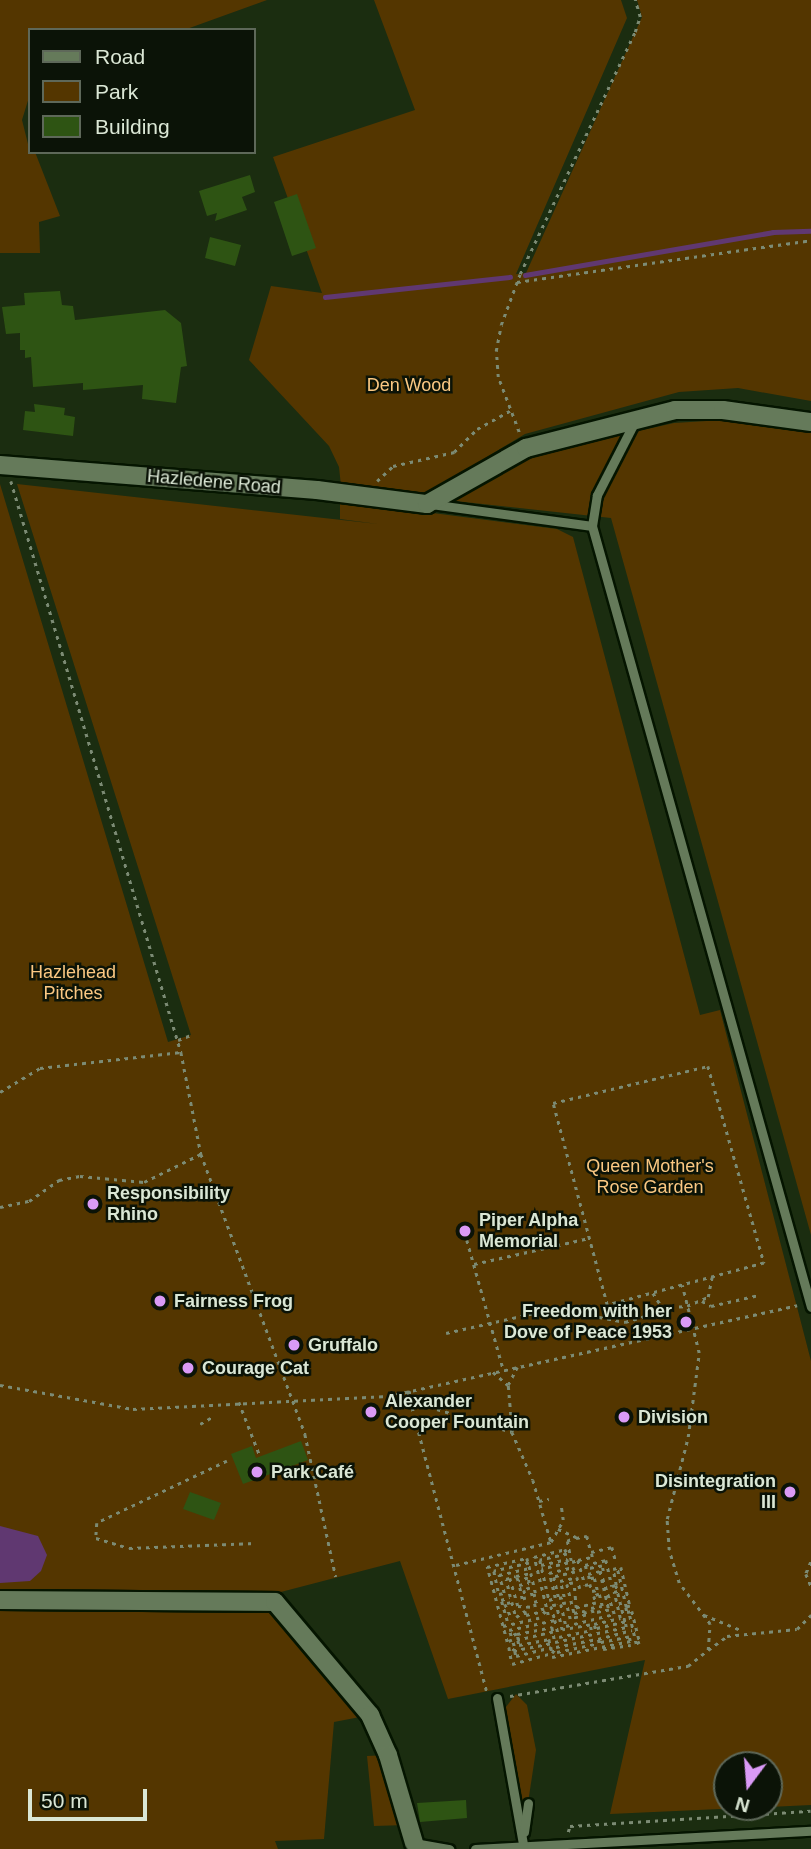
<!DOCTYPE html>
<html>
<head>
<meta charset="utf-8">
<style>
  body { margin:0 }
  #map { position:relative; width:811px; height:1849px; overflow:hidden; background:#1b2d10; font-family:Helvetica,sans-serif }
  div>[style] { position:absolute }
  .green>* { inset:0; background:#543600 }
  .water>* { inset:0; background:#603871 }
  .stream>* { height:4.5px; margin:-2.25px; padding:0 2.25px; transform-origin:2.25px; border-radius:2.25px; background:#603871 }
  .building>* { inset:0; background:#2e5413 }
  .path>* { height:2.5px; margin-top:-1.25px; transform-origin:0; background:repeating-linear-gradient(90deg,#7c8b74 0 3.5px,transparent 0 8.5px) }
  .roads { filter:drop-shadow(2px 0 #051500) drop-shadow(-2px 0 #051500) drop-shadow(0 2px #051500) drop-shadow(0 -2px #051500) }
  .lane>* { height:9px; margin:-4.5px; padding:0 4.5px; transform-origin:4.5px; border-radius:4.5px; background:#657a5a }
  .street>* { height:18px; margin:-9px; padding:0 9px; transform-origin:9px; border-radius:9px; background:#657a5a }
  .dots>* { width:19px; height:19px; translate:-50% -50%; box-sizing:border-box; border:4px solid #0b1307; border-radius:50% }
  span { translate:-50% -50%; white-space:nowrap; text-align:center; line-height:1.15; -webkit-text-stroke:5px #0b1307; paint-order:stroke }
  .park-label { font-size:18px; color:#fbc882 }
  .street-label { font-size:18px; color:#dbe7d5 }
  .poi-label { font-size:18px; color:#dbe7d5; font-weight:700 }
  .left { translate:0 -50%; text-align:left }
  .right { translate:-100% -50%; text-align:right }
  .legend { position:absolute; left:28px; top:28px; width:228px; height:126px; box-sizing:border-box; background:#0b1307; border:2px solid #5e6859; margin:0; padding:9px 12px; list-style:none; font-size:21px; color:#dbe7d5 }
  .legend li { display:flex; align-items:center; gap:14px; height:35px }
  .legend b { width:35px; border:2px solid #5e6859 }
  .north { position:absolute; left:713px; top:1751px; width:70px; height:70px; box-sizing:border-box; background:#0b1307; border:2px solid #5e6859; border-radius:50%; rotate:196deg; font-size:19px; font-weight:700; line-height:28px; text-align:center; color:#dbe7d5 }
  .north::after { content:''; display:block; margin:auto; width:24px; height:32px; background:#da9af6; clip-path:polygon(50% 0,100% 100%,50% 72%,0 100%) }
  .scale { position:absolute; left:28px; top:1789px; width:119px; height:32px; box-sizing:border-box; border:4px solid #dbe7d5; border-top:0; padding-left:9px; font-size:21px; line-height:24px; white-space:nowrap; color:#dbe7d5; -webkit-text-stroke:5px #0b1307; paint-order:stroke }
</style>
</head>
<body>
<div id="map">
  <div class="green">
    <i style="clip-path:polygon(0 0,267px 0,184px 30px,30px 30px,30px 94px,22px 120px,30px 152px,35px 152px,60px 216px,39px 222px,40px 253px,0 253px)"></i>
    <i style="clip-path:polygon(374px 0,621px 0,627px 18px,516px 274px,526px 273px,642px 17px,637px 0,811px 0,811px 401px,738px 388px,679px 392px,525px 434px,424px 495px,341px 486px,339px 467px,329px 446px,249px 360px,271px 286px,322px 293px,273px 157px,415px 110px)"></i>
    <i style="clip-path:polygon(723px 420px,811px 432px,811px 1235px,611px 518px,446px 500px,531px 455px,674px 423px)"></i>
    <i style="clip-path:polygon(0 484px,168px 1042px,191px 1035px,17px 484px,378px 524px,340px 519px,340px 501px,557px 529px,573px 537px,700px 1015px,720px 1010px,811px 1361px,811px 1805px,769px 1807px,769px 1765px,727px 1765px,727px 1807px,765px 1807px,610px 1814px,645px 1660px,448px 1699px,400px 1561px,277px 1593px,268px 1611px,360px 1717px,334px 1722px,324px 1839px,275px 1841px,278px 1849px,0 1849px)"></i>
    <i style="clip-path:polygon(516px 1694px,527px 1705px,536px 1750px,528px 1803px,518px 1803px,502px 1712px)"></i>
    <i style="clip-path:polygon(388px 1755px,407px 1825px,374px 1826px,367px 1756px)"></i>
  </div>
  <div class="water">
    <i style="clip-path:polygon(0 1526px,38px 1536px,47px 1555px,41px 1571px,30px 1581px,0 1583px)"></i>
  </div>
  <div class="stream">
    <i style="left:525px;top:275px;width:252px;rotate:-9.8deg"></i>
    <i style="left:773px;top:232px;width:38px;rotate:-2deg"></i>
    <i style="left:325px;top:297px;width:186px;rotate:-6.2deg"></i>
  </div>
  <div class="building">
    <i style="clip-path:polygon(250px 175px,255px 192px,242px 197px,247px 210px,215px 221px,217px 213px,207px 216px,199px 191px)"></i>
    <i style="clip-path:polygon(297px 194px,316px 248px,292px 256px,274px 202px)"></i>
    <i style="clip-path:polygon(210px 237px,241px 245px,235px 266px,205px 258px)"></i>
    <i style="clip-path:polygon(60px 291px,62px 305px,73px 306px,75px 320px,165px 310px,181px 323px,187px 366px,181px 367px,176px 403px,142px 399px,143px 385px,83px 390px,83px 383px,33px 387px,31px 357px,25px 358px,25px 350px,20px 350px,20px 333px,6px 334px,2px 307px,25px 305px,24px 293px)"></i>
    <i style="clip-path:polygon(34px 404px,65px 408px,64px 415px,75px 417px,73px 436px,23px 430px,25px 411px,35px 412px)"></i>
    <i style="clip-path:polygon(301px 1441px,308px 1460px,243px 1484px,231px 1454px,252px 1446px,256px 1458px)"></i>
    <i style="clip-path:polygon(190px 1492px,221px 1503px,214px 1520px,183px 1509px)"></i>
    <i style="clip-path:polygon(466px 1800px,467px 1818px,420px 1822px,417px 1803px)"></i>
  </div>
  <div class="path">
    <i style="left:517px;top:282px;width:297px;rotate:-8.1deg"></i>
    <i style="left:519px;top:432px;width:59px;rotate:-110.9deg"></i>
    <i style="left:498px;top:377px;width:26px;rotate:-94deg"></i>
    <i style="left:496px;top:351px;width:26px;rotate:-79deg"></i>
    <i style="left:501px;top:325px;width:54px;rotate:-69.6deg"></i>
    <i style="left:520px;top:274px;width:268px;rotate:-64.6deg"></i>
    <i style="left:635px;top:32px;width:16px;rotate:-72deg"></i>
    <i style="left:640px;top:17px;width:18px;rotate:-106deg"></i>
    <i style="left:11px;top:481px;width:596px;rotate:73.42deg"></i>
    <i style="left:181px;top:1052px;width:104px;rotate:78.9deg"></i>
    <i style="left:201px;top:1154px;width:299px;rotate:69.6deg"></i>
    <i style="left:305px;top:1434px;width:146px;rotate:77.8deg"></i>
    <i style="left:377px;top:481px;width:22px;rotate:-43deg"></i>
    <i style="left:393px;top:466px;width:63px;rotate:-12.9deg"></i>
    <i style="left:454px;top:452px;width:33px;rotate:-45deg"></i>
    <i style="left:477px;top:429px;width:38px;rotate:-29deg"></i>
    <i style="left:178px;top:1040px;width:14px;rotate:-21deg"></i>
    <i style="left:708px;top:1066px;width:205px;rotate:74.1deg"></i>
    <i style="left:764px;top:1263px;width:163px;rotate:165deg"></i>
    <i style="left:607px;top:1305px;width:209px;rotate:-105deg"></i>
    <i style="left:553px;top:1103px;width:159px;rotate:-13.4deg"></i>
    <i style="left:0;top:1092px;width:47px;rotate:-31deg"></i>
    <i style="left:40px;top:1068px;width:142px;rotate:-6.5deg"></i>
    <i style="left:0;top:1207px;width:30px;rotate:-12deg"></i>
    <i style="left:29px;top:1201px;width:37px;rotate:-35deg"></i>
    <i style="left:59px;top:1180px;width:21px;rotate:-11deg"></i>
    <i style="left:80px;top:1176px;width:64px;rotate:5.4deg"></i>
    <i style="left:144px;top:1182px;width:64px;rotate:-26.2deg"></i>
    <i style="left:467px;top:1240px;width:133px;rotate:74.3deg"></i>
    <i style="left:474px;top:1264px;width:118px;rotate:-12.7deg"></i>
    <i style="left:653px;top:1293px;width:17px;rotate:57deg"></i>
    <i style="left:662px;top:1307px;width:25px;rotate:-2deg"></i>
    <i style="left:687px;top:1306px;width:23px;rotate:-23deg"></i>
    <i style="left:708px;top:1297px;width:20px;rotate:-79deg"></i>
    <i style="left:702px;top:1301px;width:10px;rotate:29deg"></i>
    <i style="left:711px;top:1306px;width:49px;rotate:-12.9deg"></i>
    <i style="left:446px;top:1333px;width:122px;rotate:-12.8deg"></i>
    <i style="left:565px;top:1306px;width:11px;rotate:34deg"></i>
    <i style="left:574px;top:1312px;width:52px;rotate:11.1deg"></i>
    <i style="left:625px;top:1322px;width:46px;rotate:-16.5deg"></i>
    <i style="left:493px;top:1372px;width:20px;rotate:41deg"></i>
    <i style="left:0;top:1385px;width:135px;rotate:10.2deg"></i>
    <i style="left:133px;top:1409px;width:255px;rotate:-2.9deg"></i>
    <i style="left:388px;top:1396px;width:419px;rotate:-12.5deg"></i>
    <i style="left:408px;top:1391px;width:311px;rotate:75.3deg"></i>
    <i style="left:408px;top:1391px;width:34px;rotate:32deg"></i>
    <i style="left:437px;top:1409px;width:78px;rotate:17deg"></i>
    <i style="left:512px;top:1432px;width:52px;rotate:66.4deg"></i>
    <i style="left:533px;top:1480px;width:65px;rotate:73.8deg"></i>
    <i style="left:239px;top:1402px;width:58px;rotate:68.7deg"></i>
    <i style="left:200px;top:1424px;width:14px;rotate:-30deg"></i>
    <i style="left:512px;top:1432px;width:47px;rotate:-94.9deg"></i>
    <i style="left:508px;top:1385px;width:20px;rotate:-63deg"></i>
    <i style="left:227px;top:1461px;width:144px;rotate:154.5deg"></i>
    <i style="left:97px;top:1523px;width:15px;rotate:94deg"></i>
    <i style="left:96px;top:1538px;width:34px;rotate:17deg"></i>
    <i style="left:129px;top:1548px;width:127px;rotate:-2.3deg"></i>
    <i style="left:539px;top:1501px;width:10px;rotate:-11deg"></i>
    <i style="left:558px;top:1529px;width:20px;rotate:24deg"></i>
    <i style="left:576px;top:1538px;width:11px;rotate:-10deg"></i>
    <i style="left:587px;top:1536px;width:16px;rotate:76deg"></i>
    <i style="left:591px;top:1552px;width:22px;rotate:-13deg"></i>
    <i style="left:612px;top:1547px;width:16px;rotate:75deg"></i>
    <i style="left:578px;top:1560px;width:14px;rotate:-12deg"></i>
    <i style="left:592px;top:1557px;width:5px;rotate:-101deg"></i>
    <i style="left:571px;top:1561px;width:20px;rotate:-101deg"></i>
    <i style="left:567px;top:1541px;width:10px;rotate:-24deg"></i>
    <i style="left:572px;top:1562px;width:6px;rotate:-18deg"></i>
    <i style="left:578px;top:1560px;width:26px;rotate:74deg"></i>
    <i style="left:585px;top:1585px;width:5px;rotate:-11deg"></i>
    <i style="left:590px;top:1584px;width:7px;rotate:74deg"></i>
    <i style="left:592px;top:1591px;width:5px;rotate:-11deg"></i>
    <i style="left:597px;top:1590px;width:12px;rotate:-104deg"></i>
    <i style="left:594px;top:1578px;width:5px;rotate:169deg"></i>
    <i style="left:589px;top:1579px;width:5px;rotate:-101deg"></i>
    <i style="left:588px;top:1574px;width:12px;rotate:-14deg"></i>
    <i style="left:600px;top:1571px;width:40px;rotate:77deg"></i>
    <i style="left:609px;top:1610px;width:16px;rotate:169deg"></i>
    <i style="left:593px;top:1613px;width:5px;rotate:-112deg"></i>
    <i style="left:591px;top:1608px;width:11px;rotate:-10deg"></i>
    <i style="left:602px;top:1606px;width:12px;rotate:-104deg"></i>
    <i style="left:599px;top:1594px;width:5px;rotate:158deg"></i>
    <i style="left:594px;top:1596px;width:7px;rotate:74deg"></i>
    <i style="left:596px;top:1603px;width:21px;rotate:166deg"></i>
    <i style="left:576px;top:1608px;width:21px;rotate:-95deg"></i>
    <i style="left:811px;top:1562px;width:13px;rotate:113deg"></i>
    <i style="left:806px;top:1574px;width:13px;rotate:67deg"></i>
    <i style="left:529px;top:1563px;width:36px;rotate:167deg"></i>
    <i style="left:494px;top:1571px;width:24px;rotate:78deg"></i>
    <i style="left:499px;top:1594px;width:5px;rotate:-11deg"></i>
    <i style="left:504px;top:1593px;width:19px;rotate:-106deg"></i>
    <i style="left:499px;top:1575px;width:32px;rotate:-13deg"></i>
    <i style="left:456px;top:1565px;width:98px;rotate:-13.6deg"></i>
    <i style="left:551px;top:1542px;width:25px;rotate:-61deg"></i>
    <i style="left:563px;top:1520px;width:14px;rotate:-98deg"></i>
    <i style="left:603px;top:1571px;width:5px;rotate:-101deg"></i>
    <i style="left:602px;top:1566px;width:16px;rotate:169deg"></i>
    <i style="left:586px;top:1569px;width:4px;rotate:-104deg"></i>
    <i style="left:585px;top:1565px;width:22px;rotate:-13deg"></i>
    <i style="left:606px;top:1560px;width:27px;rotate:77deg"></i>
    <i style="left:612px;top:1586px;width:4px;rotate:-14deg"></i>
    <i style="left:616px;top:1585px;width:16px;rotate:-101deg"></i>
    <i style="left:613px;top:1569px;width:8px;rotate:-14deg"></i>
    <i style="left:621px;top:1567px;width:40px;rotate:77deg"></i>
    <i style="left:630px;top:1606px;width:4px;rotate:166deg"></i>
    <i style="left:626px;top:1607px;width:40px;rotate:-103deg"></i>
    <i style="left:510px;top:1578px;width:29px;rotate:74deg"></i>
    <i style="left:518px;top:1606px;width:17px;rotate:3deg"></i>
    <i style="left:535px;top:1607px;width:5px;rotate:-101deg"></i>
    <i style="left:534px;top:1602px;width:6px;rotate:-18deg"></i>
    <i style="left:573px;top:1583px;width:6px;rotate:171deg"></i>
    <i style="left:567px;top:1584px;width:30px;rotate:76deg"></i>
    <i style="left:574px;top:1613px;width:11px;rotate:-10deg"></i>
    <i style="left:585px;top:1611px;width:4px;rotate:76deg"></i>
    <i style="left:586px;top:1615px;width:16px;rotate:166deg"></i>
    <i style="left:570px;top:1619px;width:16px;rotate:-104deg"></i>
    <i style="left:566px;top:1603px;width:5px;rotate:169deg"></i>
    <i style="left:561px;top:1604px;width:23px;rotate:77deg"></i>
    <i style="left:566px;top:1626px;width:49px;rotate:-14deg"></i>
    <i style="left:614px;top:1614px;width:45px;rotate:-108deg"></i>
    <i style="left:616px;top:1585px;width:38px;rotate:76deg"></i>
    <i style="left:625px;top:1622px;width:31px;rotate:167deg"></i>
    <i style="left:595px;top:1629px;width:5px;rotate:-101deg"></i>
    <i style="left:594px;top:1624px;width:27px;rotate:-13deg"></i>
    <i style="left:620px;top:1618px;width:27px;rotate:-103deg"></i>
    <i style="left:614px;top:1592px;width:4px;rotate:-14deg"></i>
    <i style="left:507px;top:1603px;width:5px;rotate:-11deg"></i>
    <i style="left:512px;top:1602px;width:16px;rotate:75deg"></i>
    <i style="left:516px;top:1617px;width:11px;rotate:-34deg"></i>
    <i style="left:525px;top:1611px;width:4px;rotate:76deg"></i>
    <i style="left:526px;top:1615px;width:17px;rotate:-13deg"></i>
    <i style="left:543px;top:1611px;width:5px;rotate:-112deg"></i>
    <i style="left:505px;top:1604px;width:17px;rotate:65deg"></i>
    <i style="left:626px;top:1607px;width:5px;rotate:79deg"></i>
    <i style="left:627px;top:1612px;width:5px;rotate:-11deg"></i>
    <i style="left:632px;top:1611px;width:32px;rotate:76deg"></i>
    <i style="left:640px;top:1642px;width:4px;rotate:153deg"></i>
    <i style="left:636px;top:1644px;width:31px;rotate:-103deg"></i>
    <i style="left:543px;top:1611px;width:6px;rotate:39deg"></i>
    <i style="left:548px;top:1615px;width:60px;rotate:-103.6deg"></i>
    <i style="left:534px;top:1557px;width:32px;rotate:-14deg"></i>
    <i style="left:565px;top:1549px;width:5px;rotate:68deg"></i>
    <i style="left:567px;top:1554px;width:28px;rotate:167deg"></i>
    <i style="left:540px;top:1560px;width:5px;rotate:79deg"></i>
    <i style="left:541px;top:1565px;width:27px;rotate:-13deg"></i>
    <i style="left:567px;top:1559px;width:4px;rotate:76deg"></i>
    <i style="left:568px;top:1563px;width:27px;rotate:167deg"></i>
    <i style="left:542px;top:1569px;width:32px;rotate:77deg"></i>
    <i style="left:549px;top:1600px;width:6px;rotate:-18deg"></i>
    <i style="left:555px;top:1598px;width:26px;rotate:-103deg"></i>
    <i style="left:549px;top:1573px;width:25px;rotate:-14deg"></i>
    <i style="left:573px;top:1567px;width:5px;rotate:68deg"></i>
    <i style="left:575px;top:1572px;width:22px;rotate:167deg"></i>
    <i style="left:554px;top:1577px;width:22px;rotate:77deg"></i>
    <i style="left:559px;top:1598px;width:5px;rotate:-11deg"></i>
    <i style="left:564px;top:1597px;width:16px;rotate:-104deg"></i>
    <i style="left:560px;top:1581px;width:17px;rotate:-13deg"></i>
    <i style="left:577px;top:1577px;width:12px;rotate:76deg"></i>
    <i style="left:704px;top:1615px;width:42px;rotate:22.3deg"></i>
    <i style="left:507px;top:1621px;width:22px;rotate:-106deg"></i>
    <i style="left:501px;top:1600px;width:9px;rotate:-18deg"></i>
    <i style="left:510px;top:1597px;width:18px;rotate:-103deg"></i>
    <i style="left:506px;top:1579px;width:10px;rotate:-17deg"></i>
    <i style="left:503px;top:1626px;width:37px;rotate:-13deg"></i>
    <i style="left:553px;top:1632px;width:36px;rotate:167deg"></i>
    <i style="left:518px;top:1640px;width:6px;rotate:-99deg"></i>
    <i style="left:517px;top:1634px;width:36px;rotate:-11deg"></i>
    <i style="left:552px;top:1627px;width:15px;rotate:79deg"></i>
    <i style="left:555px;top:1642px;width:73px;rotate:-11.9deg"></i>
    <i style="left:626px;top:1627px;width:5px;rotate:-101deg"></i>
    <i style="left:517px;top:1634px;width:6px;rotate:162deg"></i>
    <i style="left:511px;top:1636px;width:6px;rotate:-108deg"></i>
    <i style="left:509px;top:1630px;width:47px;rotate:-12.3deg"></i>
    <i style="left:555px;top:1620px;width:17px;rotate:77deg"></i>
    <i style="left:559px;top:1637px;width:33px;rotate:-12deg"></i>
    <i style="left:591px;top:1630px;width:5px;rotate:-101deg"></i>
    <i style="left:590px;top:1625px;width:28px;rotate:170deg"></i>
    <i style="left:562px;top:1630px;width:26px;rotate:-103deg"></i>
    <i style="left:556px;top:1605px;width:5px;rotate:169deg"></i>
    <i style="left:551px;top:1606px;width:15px;rotate:74deg"></i>
    <i style="left:518px;top:1640px;width:5px;rotate:79deg"></i>
    <i style="left:519px;top:1645px;width:31px;rotate:-11deg"></i>
    <i style="left:549px;top:1639px;width:5px;rotate:79deg"></i>
    <i style="left:550px;top:1644px;width:36px;rotate:169deg"></i>
    <i style="left:515px;top:1651px;width:5px;rotate:79deg"></i>
    <i style="left:516px;top:1656px;width:36px;rotate:-14deg"></i>
    <i style="left:551px;top:1647px;width:6px;rotate:81deg"></i>
    <i style="left:552px;top:1653px;width:7px;rotate:-56deg"></i>
    <i style="left:556px;top:1647px;width:38px;rotate:-11deg"></i>
    <i style="left:514px;top:1646px;width:6px;rotate:-108deg"></i>
    <i style="left:512px;top:1640px;width:5px;rotate:158deg"></i>
    <i style="left:507px;top:1642px;width:78px;rotate:-104.9deg"></i>
    <i style="left:487px;top:1567px;width:41px;rotate:-12.7deg"></i>
    <i style="left:527px;top:1558px;width:16px;rotate:75deg"></i>
    <i style="left:531px;top:1573px;width:23px;rotate:77deg"></i>
    <i style="left:536px;top:1595px;width:4px;rotate:166deg"></i>
    <i style="left:532px;top:1596px;width:8px;rotate:-104deg"></i>
    <i style="left:530px;top:1588px;width:6px;rotate:162deg"></i>
    <i style="left:524px;top:1590px;width:8px;rotate:76deg"></i>
    <i style="left:526px;top:1598px;width:4px;rotate:166deg"></i>
    <i style="left:522px;top:1599px;width:14px;rotate:-102deg"></i>
    <i style="left:519px;top:1585px;width:10px;rotate:-11deg"></i>
    <i style="left:529px;top:1583px;width:5px;rotate:-101deg"></i>
    <i style="left:528px;top:1578px;width:10px;rotate:163deg"></i>
    <i style="left:518px;top:1581px;width:5px;rotate:-112deg"></i>
    <i style="left:516px;top:1576px;width:15px;rotate:-11deg"></i>
    <i style="left:603px;top:1649px;width:28px;rotate:-8deg"></i>
    <i style="left:708px;top:1650px;width:24px;rotate:-36deg"></i>
    <i style="left:727px;top:1636px;width:70px;rotate:-5.7deg"></i>
    <i style="left:797px;top:1629px;width:20px;rotate:-45deg"></i>
    <i style="left:515px;top:1651px;width:7px;rotate:-146deg"></i>
    <i style="left:509px;top:1647px;width:17px;rotate:80deg"></i>
    <i style="left:512px;top:1664px;width:41px;rotate:-15.4deg"></i>
    <i style="left:557px;top:1652px;width:38px;rotate:-12deg"></i>
    <i style="left:552px;top:1657px;width:80px;rotate:-11.6deg"></i>
    <i style="left:630px;top:1641px;width:4px;rotate:-104deg"></i>
    <i style="left:629px;top:1637px;width:31px;rotate:169deg"></i>
    <i style="left:599px;top:1643px;width:4px;rotate:-104deg"></i>
    <i style="left:598px;top:1639px;width:35px;rotate:-15deg"></i>
    <i style="left:510px;top:1696px;width:181px;rotate:-9.6deg"></i>
    <i style="left:688px;top:1666px;width:26px;rotate:-39deg"></i>
    <i style="left:708px;top:1650px;width:26px;rotate:-86deg"></i>
    <i style="left:710px;top:1624px;width:51px;rotate:-127.1deg"></i>
    <i style="left:679px;top:1583px;width:34px;rotate:-107deg"></i>
    <i style="left:669px;top:1550px;width:31px;rotate:-94deg"></i>
    <i style="left:667px;top:1519px;width:85px;rotate:-75.6deg"></i>
    <i style="left:688px;top:1437px;width:85px;rotate:-82.5deg"></i>
    <i style="left:699px;top:1353px;width:70px;rotate:-104deg"></i>
    <i style="left:568px;top:1832px;width:6px;rotate:-72deg"></i>
    <i style="left:570px;top:1826px;width:241px;rotate:-3.6deg"></i>
  </div>
  <div class="roads">
    <div class="lane">
      <i style="left:430px;top:504px;width:163px;rotate:7.7deg"></i>
      <i style="left:592px;top:526px;width:811px;rotate:74.34deg"></i>
      <i style="left:592px;top:526px;width:31px;rotate:-81deg"></i>
      <i style="left:597px;top:495px;width:83px;rotate:-62.8deg"></i>
      <i style="left:497px;top:1698px;width:148px;rotate:79.9deg"></i>
      <i style="left:524px;top:1832px;width:29px;rotate:-82deg"></i>
      <i style="left:414px;top:1843px;width:36px;rotate:10deg"></i>
      <i style="left:475px;top:1849px;width:336px;rotate:-3.1deg"></i>
    </div>
    <div class="street">
      <i style="left:0;top:465px;width:318px;rotate:4.5deg"></i>
      <i style="left:317px;top:490px;width:111px;rotate:7.3deg"></i>
      <i style="left:427px;top:504px;width:114px;rotate:-29.5deg"></i>
      <i style="left:526px;top:448px;width:154px;rotate:-14.3deg"></i>
      <i style="left:675px;top:410px;width:48px"></i>
      <i style="left:723px;top:410px;width:89px;rotate:7.8deg"></i>
      <i style="left:0;top:1600px;width:275px;rotate:0.4deg"></i>
      <i style="left:275px;top:1602px;width:148px;rotate:49.9deg"></i>
      <i style="left:370px;top:1715px;width:44px;rotate:65.8deg"></i>
      <i style="left:388px;top:1755px;width:92px;rotate:73.5deg"></i>
    </div>
  </div>
  <div class="dots">
    <i style="left:93px;top:1204px;background:#da9af6"></i>
    <i style="left:465px;top:1231px;background:#da9af6"></i>
    <i style="left:160px;top:1301px;background:#da9af6"></i>
    <i style="left:686px;top:1322px;background:#da9af6"></i>
    <i style="left:294px;top:1345px;background:#da9af6"></i>
    <i style="left:188px;top:1368px;background:#da9af6"></i>
    <i style="left:371px;top:1412px;background:#da9af6"></i>
    <i style="left:624px;top:1417px;background:#da9af6"></i>
    <i style="left:257px;top:1472px;background:#da9af6"></i>
    <i style="left:790px;top:1492px;background:#da9af6"></i>
  </div>
  <div class="park-label">
    <span style="left:409px;top:385px">Den Wood</span>
    <span style="left:73px;top:983px">Hazlehead<br>Pitches</span>
    <span style="left:650px;top:1177px">Queen Mother's<br>Rose Garden</span>
  </div>
  <div class="street-label">
    <span style="left:214px;top:482px;rotate:5deg">Hazledene Road</span>
  </div>
  <div class="poi-label">
    <span class="left" style="left:107px;top:1204px">Responsibility<br>Rhino</span>
    <span class="left" style="left:479px;top:1231px">Piper Alpha<br>Memorial</span>
    <span class="left" style="left:174px;top:1301px">Fairness Frog</span>
    <span class="right" style="left:672px;top:1322px">Freedom with her<br>Dove of Peace 1953</span>
    <span class="left" style="left:308px;top:1345px">Gruffalo</span>
    <span class="left" style="left:202px;top:1368px">Courage Cat</span>
    <span class="left" style="left:385px;top:1412px">Alexander<br>Cooper Fountain</span>
    <span class="left" style="left:638px;top:1417px">Division</span>
    <span class="left" style="left:271px;top:1472px">Park Café</span>
    <span class="right" style="left:776px;top:1492px">Disintegration<br>III</span>
  </div>
  <ul class="legend">
  <li><b style="height:9px;background:#657a5a"></b>Road</li>
  <li><b style="height:19px;background:#543600"></b>Park</li>
  <li><b style="height:19px;background:#2e5413"></b>Building</li>
  </ul>
  <div class="north">N</div>
  <div class="scale">50 m</div>
</div>
</body>
</html>
